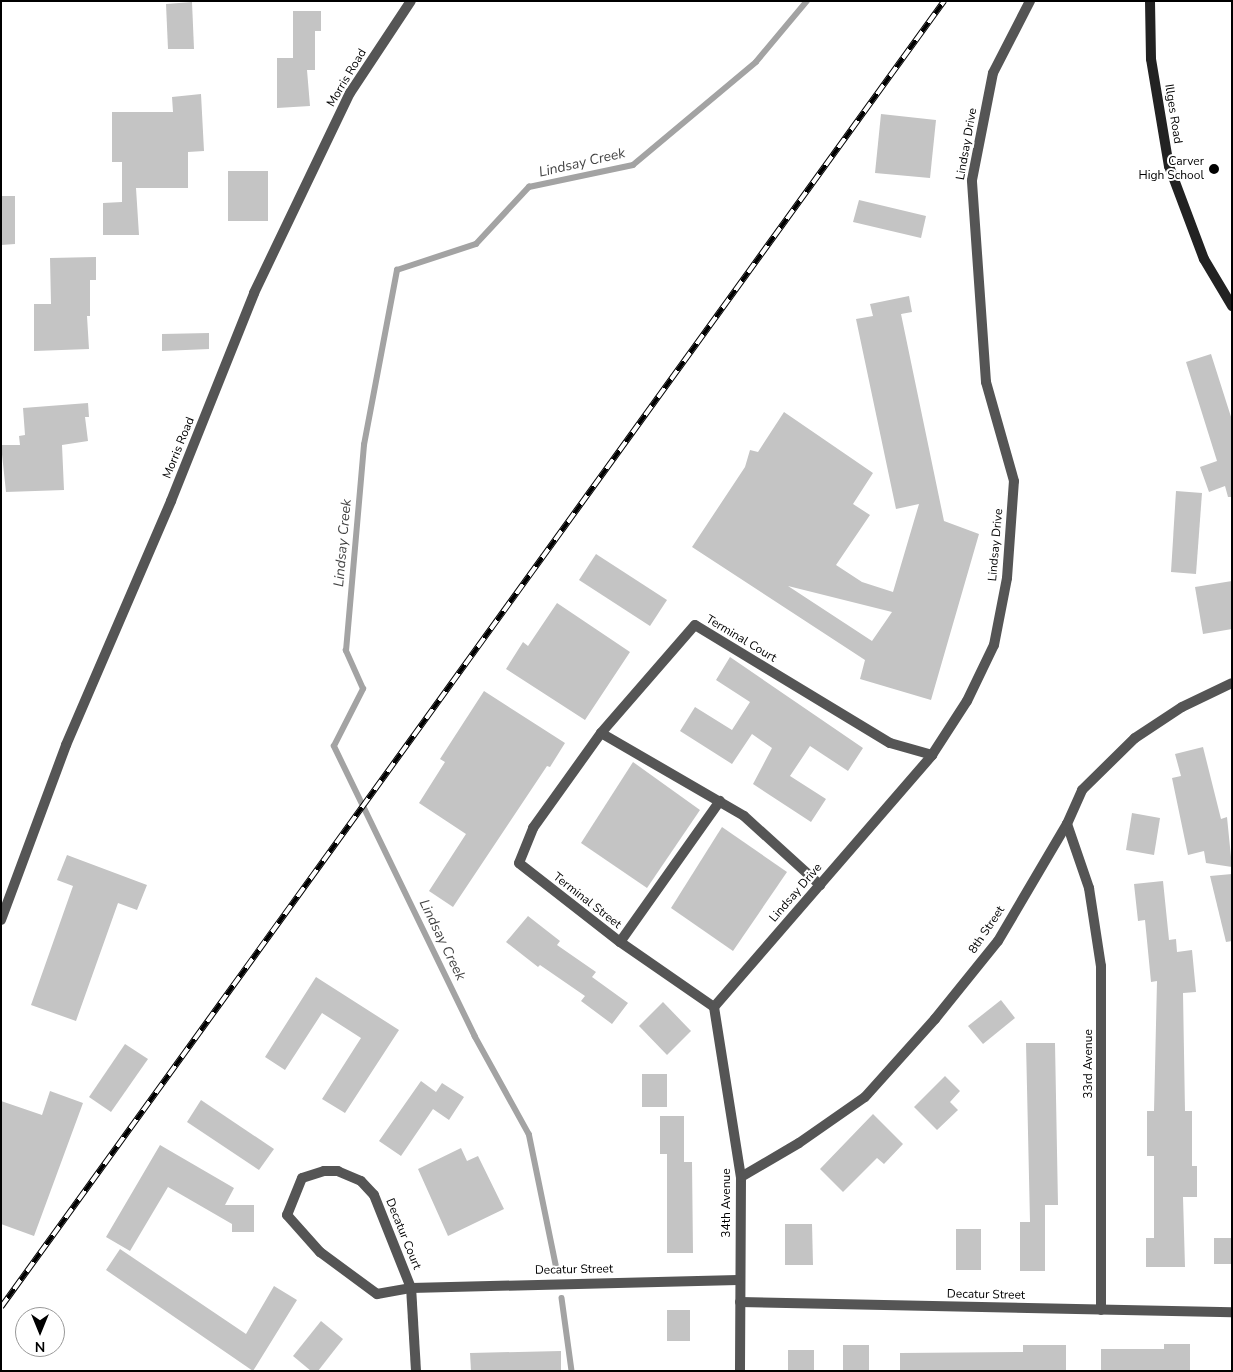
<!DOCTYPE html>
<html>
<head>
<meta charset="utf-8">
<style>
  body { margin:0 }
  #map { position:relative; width:1233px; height:1372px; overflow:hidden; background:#fff; font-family:"Nunito Sans",sans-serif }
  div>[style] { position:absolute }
  .stream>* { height:5.5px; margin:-2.75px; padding:0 2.75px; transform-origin:2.75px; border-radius:2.75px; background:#a3a3a3 }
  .building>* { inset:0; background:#c4c4c4 }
  .street>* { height:10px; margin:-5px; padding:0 5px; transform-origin:5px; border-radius:5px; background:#555 }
  .secondary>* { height:10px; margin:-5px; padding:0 5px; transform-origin:5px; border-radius:5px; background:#222 }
  .rail>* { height:5.5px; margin-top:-2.75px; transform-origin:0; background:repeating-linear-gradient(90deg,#fff 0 11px,#000 0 22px); box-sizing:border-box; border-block:1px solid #000 }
  .dots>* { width:14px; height:14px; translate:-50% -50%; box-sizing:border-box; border:2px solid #fff; border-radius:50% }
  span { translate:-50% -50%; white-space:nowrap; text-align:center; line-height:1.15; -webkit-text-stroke:4px #fff; paint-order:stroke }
  .street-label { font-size:12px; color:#000 }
  .poi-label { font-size:12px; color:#000 }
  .right { translate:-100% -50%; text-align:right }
  .water-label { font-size:14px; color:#444; font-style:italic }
  .frame { position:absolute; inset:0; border:2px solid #000; pointer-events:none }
  .north { position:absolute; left:15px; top:1307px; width:50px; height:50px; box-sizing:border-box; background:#fff; border:1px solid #999; border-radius:50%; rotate:180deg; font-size:14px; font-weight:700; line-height:20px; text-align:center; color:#000 }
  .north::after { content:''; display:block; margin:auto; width:18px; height:22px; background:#000; clip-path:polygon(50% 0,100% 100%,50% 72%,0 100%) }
</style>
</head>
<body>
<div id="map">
  <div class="stream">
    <i style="left:556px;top:1267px;width:135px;rotate:-101.6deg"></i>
    <i style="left:529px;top:1135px;width:112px;rotate:-118.9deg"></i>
    <i style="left:475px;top:1037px;width:323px;rotate:-115.9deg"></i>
    <i style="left:334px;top:746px;width:64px;rotate:-63deg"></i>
    <i style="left:363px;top:689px;width:42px;rotate:-114.1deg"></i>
    <i style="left:346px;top:651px;width:207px;rotate:-85deg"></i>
    <i style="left:364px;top:445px;width:178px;rotate:-79.3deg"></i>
    <i style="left:397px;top:270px;width:83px;rotate:-18.2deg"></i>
    <i style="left:476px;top:244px;width:78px;rotate:-47.1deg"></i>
    <i style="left:529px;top:187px;width:106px;rotate:-11.9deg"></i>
    <i style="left:633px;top:165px;width:160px;rotate:-39.9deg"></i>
    <i style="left:756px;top:62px;width:80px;rotate:-50.1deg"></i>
    <i style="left:562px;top:1298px;width:74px;rotate:82.2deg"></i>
  </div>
  <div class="building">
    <i style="clip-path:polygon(192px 2px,194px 49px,168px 49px,166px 4px)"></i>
    <i style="clip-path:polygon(293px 11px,321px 11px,321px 31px,315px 31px,315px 70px,307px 70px,310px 106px,277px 108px,277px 58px,293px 58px)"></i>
    <i style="clip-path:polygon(201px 94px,204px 151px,188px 152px,188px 188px,136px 188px,139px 235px,103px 235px,103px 203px,122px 202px,122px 162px,112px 162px,112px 112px,173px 112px,172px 97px)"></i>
    <i style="clip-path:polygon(881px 114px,936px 120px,930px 178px,875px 173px)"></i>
    <i style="clip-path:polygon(228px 171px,268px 171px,268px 221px,228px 221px)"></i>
    <i style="clip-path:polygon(1px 196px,15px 196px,15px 244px,1px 245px)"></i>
    <i style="clip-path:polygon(859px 200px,926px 216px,921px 238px,853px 222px)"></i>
    <i style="clip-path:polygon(96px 257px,96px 280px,90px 280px,90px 316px,87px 316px,89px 349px,34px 351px,34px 304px,51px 304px,50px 258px)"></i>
    <i style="clip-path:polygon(evenodd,909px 296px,912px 312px,901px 314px,944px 521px,979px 534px,931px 700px,860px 679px,865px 660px,692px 547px,745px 467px,750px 450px,758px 452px,784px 412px,873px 473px,853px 504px,870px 515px,836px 565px,862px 582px,893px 592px,919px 504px,896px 509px,856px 319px,873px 316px,870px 304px,909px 296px,788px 586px,892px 612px,872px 641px,788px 586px)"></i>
    <i style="clip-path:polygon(209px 333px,209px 349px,162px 351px,162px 334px)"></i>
    <i style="clip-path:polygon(1211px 354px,1232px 420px,1232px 497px,1228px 497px,1225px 486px,1209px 492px,1200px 467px,1217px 461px,1186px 362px)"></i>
    <i style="clip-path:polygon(88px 403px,89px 417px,85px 417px,88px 441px,62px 445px,64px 490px,6px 492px,1px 445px,20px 445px,19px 436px,25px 435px,23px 408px)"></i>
    <i style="clip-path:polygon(1176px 491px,1202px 493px,1196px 574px,1171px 572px)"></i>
    <i style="clip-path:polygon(596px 554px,667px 600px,650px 626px,579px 580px)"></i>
    <i style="clip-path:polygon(1232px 581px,1232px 629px,1203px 634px,1195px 587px)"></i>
    <i style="clip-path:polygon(557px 603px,630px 652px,585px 720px,506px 669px,523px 642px,528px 646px)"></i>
    <i style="clip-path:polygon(730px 657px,863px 748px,848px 771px,810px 746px,790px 776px,826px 799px,811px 822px,753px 784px,772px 748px,752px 734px,732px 764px,680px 731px,695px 707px,732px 730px,750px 702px,716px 680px)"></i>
    <i style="clip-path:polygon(484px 691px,565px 743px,550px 767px,547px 766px,453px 907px,429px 891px,466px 834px,419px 803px,445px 762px,440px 759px)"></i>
    <i style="clip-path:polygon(1203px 747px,1221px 819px,1227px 817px,1232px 867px,1206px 863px,1204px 851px,1188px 855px,1172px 778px,1181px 776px,1175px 754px)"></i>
    <i style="clip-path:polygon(633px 762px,700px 810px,647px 888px,581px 843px)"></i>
    <i style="clip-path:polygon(1132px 813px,1160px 818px,1154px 855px,1126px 850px)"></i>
    <i style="clip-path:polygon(722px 827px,787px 872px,733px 951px,671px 908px)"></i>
    <i style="clip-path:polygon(67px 855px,147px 885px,137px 910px,118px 903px,76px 1021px,31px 1005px,73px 886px,57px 880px)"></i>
    <i style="clip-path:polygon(1232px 874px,1232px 941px,1226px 942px,1210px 876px)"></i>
    <i style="clip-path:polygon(1163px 881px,1169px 940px,1176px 939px,1177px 952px,1192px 950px,1196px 992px,1183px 993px,1185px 1111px,1192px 1111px,1192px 1166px,1197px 1166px,1197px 1197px,1183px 1197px,1185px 1267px,1146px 1267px,1146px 1238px,1154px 1238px,1154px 1156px,1147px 1156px,1147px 1111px,1154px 1111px,1157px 981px,1151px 982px,1145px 920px,1138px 921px,1134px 884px)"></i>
    <i style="clip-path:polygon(528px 916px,560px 941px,557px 945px,596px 972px,592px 977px,628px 1003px,612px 1024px,581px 1001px,585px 996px,540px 965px,538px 967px,506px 942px)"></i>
    <i style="clip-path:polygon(316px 977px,399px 1030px,345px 1113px,322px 1099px,361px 1038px,322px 1013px,285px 1070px,265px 1057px)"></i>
    <i style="clip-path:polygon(1001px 1000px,1015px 1018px,983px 1044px,968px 1026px)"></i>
    <i style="clip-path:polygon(663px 1002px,691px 1031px,667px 1055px,639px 1026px)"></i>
    <i style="clip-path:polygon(1026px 1043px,1055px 1043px,1058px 1205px,1045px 1205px,1045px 1271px,1020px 1271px,1020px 1222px,1030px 1222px)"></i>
    <i style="clip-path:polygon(125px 1044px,148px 1059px,111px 1112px,89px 1097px)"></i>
    <i style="clip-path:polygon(642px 1074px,667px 1074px,667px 1107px,642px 1107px)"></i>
    <i style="clip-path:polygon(945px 1076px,960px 1091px,950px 1102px,958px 1110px,937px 1130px,914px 1107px)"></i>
    <i style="clip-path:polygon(421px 1081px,436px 1092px,442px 1083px,464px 1097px,449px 1120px,433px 1109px,401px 1156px,379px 1141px)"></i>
    <i style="clip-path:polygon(50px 1091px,83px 1103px,34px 1236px,1px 1224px,1px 1101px,42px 1115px)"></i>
    <i style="clip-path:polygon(201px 1100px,274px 1149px,259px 1170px,187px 1122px)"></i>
    <i style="clip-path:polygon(873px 1114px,903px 1144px,884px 1164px,877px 1158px,843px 1192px,820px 1169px)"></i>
    <i style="clip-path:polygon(660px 1116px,684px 1116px,684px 1162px,692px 1162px,693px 1253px,667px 1253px,667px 1154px,660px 1154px)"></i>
    <i style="clip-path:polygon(160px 1145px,234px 1188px,225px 1205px,254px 1205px,254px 1232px,232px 1232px,232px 1224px,168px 1187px,130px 1251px,106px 1237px)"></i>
    <i style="clip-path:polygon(461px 1148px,467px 1161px,478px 1156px,504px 1209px,448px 1236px,418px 1169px)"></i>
    <i style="clip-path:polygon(785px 1224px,812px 1224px,813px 1265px,785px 1265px)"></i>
    <i style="clip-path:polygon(956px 1229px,981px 1229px,981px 1270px,956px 1270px)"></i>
    <i style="clip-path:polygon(1214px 1238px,1232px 1238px,1232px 1264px,1214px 1264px)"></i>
    <i style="clip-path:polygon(120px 1249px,246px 1334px,274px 1286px,297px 1300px,253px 1371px,106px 1270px)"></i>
    <i style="clip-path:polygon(667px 1310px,690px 1310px,690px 1341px,667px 1341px)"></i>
    <i style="clip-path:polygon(321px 1321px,343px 1339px,318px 1371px,311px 1371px,293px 1356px)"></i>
    <i style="clip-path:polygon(1164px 1344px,1190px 1344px,1190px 1371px,1101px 1371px,1101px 1349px,1164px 1349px)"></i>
    <i style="clip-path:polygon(843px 1345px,869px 1345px,869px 1371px,843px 1371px)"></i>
    <i style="clip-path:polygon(1023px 1345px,1066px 1345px,1066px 1371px,900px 1371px,900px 1353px,1023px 1352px)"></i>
    <i style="clip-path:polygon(788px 1350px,814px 1350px,814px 1371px,788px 1371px)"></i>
    <i style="clip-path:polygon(561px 1351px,561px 1371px,471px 1371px,470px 1353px)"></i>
  </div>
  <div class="street">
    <i style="left:601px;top:733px;width:165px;rotate:30.1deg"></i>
    <i style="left:744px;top:816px;width:103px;rotate:42.2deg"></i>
    <i style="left:1067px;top:824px;width:68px;rotate:71deg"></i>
    <i style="left:1089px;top:888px;width:79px;rotate:81.3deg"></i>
    <i style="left:1101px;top:966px;width:344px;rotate:90deg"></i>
    <i style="left:1px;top:920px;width:187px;rotate:-69.6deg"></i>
    <i style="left:66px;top:745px;width:266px;rotate:-66.7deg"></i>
    <i style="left:171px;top:501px;width:224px;rotate:-68.2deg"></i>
    <i style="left:254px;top:293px;width:222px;rotate:-64.4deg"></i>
    <i style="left:350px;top:93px;width:110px;rotate:-56.5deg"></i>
    <i style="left:620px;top:942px;width:173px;rotate:-54.7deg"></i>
    <i style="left:714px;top:1007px;width:333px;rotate:-49.1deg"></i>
    <i style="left:932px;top:755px;width:64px;rotate:-57.1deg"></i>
    <i style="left:967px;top:701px;width:62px;rotate:-64.3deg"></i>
    <i style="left:994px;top:645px;width:68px;rotate:-79deg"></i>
    <i style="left:1007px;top:578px;width:97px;rotate:-85.9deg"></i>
    <i style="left:1014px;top:481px;width:103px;rotate:-105.8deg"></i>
    <i style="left:986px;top:382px;width:202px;rotate:-94deg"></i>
    <i style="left:972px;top:180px;width:109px;rotate:-78.9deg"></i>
    <i style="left:993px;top:73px;width:81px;rotate:-62.8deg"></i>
    <i style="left:714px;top:1007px;width:114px;rotate:-145.3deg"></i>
    <i style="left:620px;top:942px;width:128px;rotate:-142deg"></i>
    <i style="left:519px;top:863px;width:38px;rotate:-68deg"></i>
    <i style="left:533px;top:828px;width:117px;rotate:-54.4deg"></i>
    <i style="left:601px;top:733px;width:143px;rotate:-49deg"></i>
    <i style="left:695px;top:625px;width:228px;rotate:31.2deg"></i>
    <i style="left:890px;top:743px;width:44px;rotate:15.9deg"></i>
    <i style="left:714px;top:1007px;width:172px;rotate:81deg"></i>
    <i style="left:741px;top:1177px;width:194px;rotate:90.3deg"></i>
    <i style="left:741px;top:1177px;width:67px;rotate:-30.4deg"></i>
    <i style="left:799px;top:1143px;width:80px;rotate:-34.9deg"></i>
    <i style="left:865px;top:1097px;width:105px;rotate:-48.1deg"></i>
    <i style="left:935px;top:1019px;width:100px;rotate:-51.1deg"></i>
    <i style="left:998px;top:941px;width:136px;rotate:-59.5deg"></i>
    <i style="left:1067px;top:824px;width:37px;rotate:-66deg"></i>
    <i style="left:1082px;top:790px;width:74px;rotate:-44.5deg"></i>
    <i style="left:1135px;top:738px;width:56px;rotate:-33.4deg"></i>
    <i style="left:1182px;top:707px;width:55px;rotate:-25.6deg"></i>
    <i style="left:740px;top:1302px;width:492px;rotate:1.2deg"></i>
    <i style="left:416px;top:1371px;width:83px;rotate:-93.4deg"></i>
    <i style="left:411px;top:1288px;width:100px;rotate:-111.7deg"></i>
    <i style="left:374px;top:1195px;width:19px;rotate:-133deg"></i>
    <i style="left:361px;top:1181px;width:25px;rotate:-157deg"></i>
    <i style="left:338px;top:1171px;width:14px;rotate:180deg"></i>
    <i style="left:324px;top:1171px;width:23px;rotate:162deg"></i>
    <i style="left:302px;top:1178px;width:40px;rotate:112deg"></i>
    <i style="left:287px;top:1215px;width:50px;rotate:48.3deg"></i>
    <i style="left:320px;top:1252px;width:71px;rotate:36.4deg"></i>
    <i style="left:377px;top:1294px;width:35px;rotate:-10deg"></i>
    <i style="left:411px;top:1288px;width:327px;rotate:-1.4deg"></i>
  </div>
  <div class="secondary">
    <i style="left:1150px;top:1px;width:58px;rotate:89deg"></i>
    <i style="left:1151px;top:59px;width:109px;rotate:80.5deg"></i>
    <i style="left:1169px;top:166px;width:99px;rotate:69.4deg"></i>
    <i style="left:1204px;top:259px;width:55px;rotate:59.2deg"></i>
  </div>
  <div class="rail">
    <i style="left:1px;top:1307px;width:1611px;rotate:-54.17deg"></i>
  </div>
  <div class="dots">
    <i style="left:1214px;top:169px;background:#000"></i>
  </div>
  <div class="street-label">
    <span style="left:347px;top:78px;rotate:-59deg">Morris Road</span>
    <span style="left:1173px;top:114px;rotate:81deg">Illges Road</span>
    <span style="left:967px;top:144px;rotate:-80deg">Lindsay Drive</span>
    <span style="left:179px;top:448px;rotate:-68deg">Morris Road</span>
    <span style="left:996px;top:545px;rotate:-85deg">Lindsay Drive</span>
    <span style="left:741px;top:639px;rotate:31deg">Terminal Court</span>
    <span style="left:796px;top:893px;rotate:-49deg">Lindsay Drive</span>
    <span style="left:587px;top:901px;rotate:38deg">Terminal Street</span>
    <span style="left:987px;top:930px;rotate:-56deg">8th Street</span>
    <span style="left:1089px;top:1064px;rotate:-90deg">33rd Avenue</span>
    <span style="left:727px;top:1203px;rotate:-90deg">34th Avenue</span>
    <span style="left:403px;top:1234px;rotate:68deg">Decatur Court</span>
    <span style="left:574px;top:1270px;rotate:-1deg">Decatur Street</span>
    <span style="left:986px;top:1295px;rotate:1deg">Decatur Street</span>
  </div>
  <div class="poi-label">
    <span class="right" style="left:1204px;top:169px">Carver<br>High School</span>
  </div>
  <div class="water-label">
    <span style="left:582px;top:163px;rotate:-13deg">Lindsay Creek</span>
    <span style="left:343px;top:543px;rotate:-85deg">Lindsay Creek</span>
    <span style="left:442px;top:940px;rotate:64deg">Lindsay Creek</span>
  </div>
  <div class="frame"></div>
  <div class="north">N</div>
</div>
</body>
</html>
